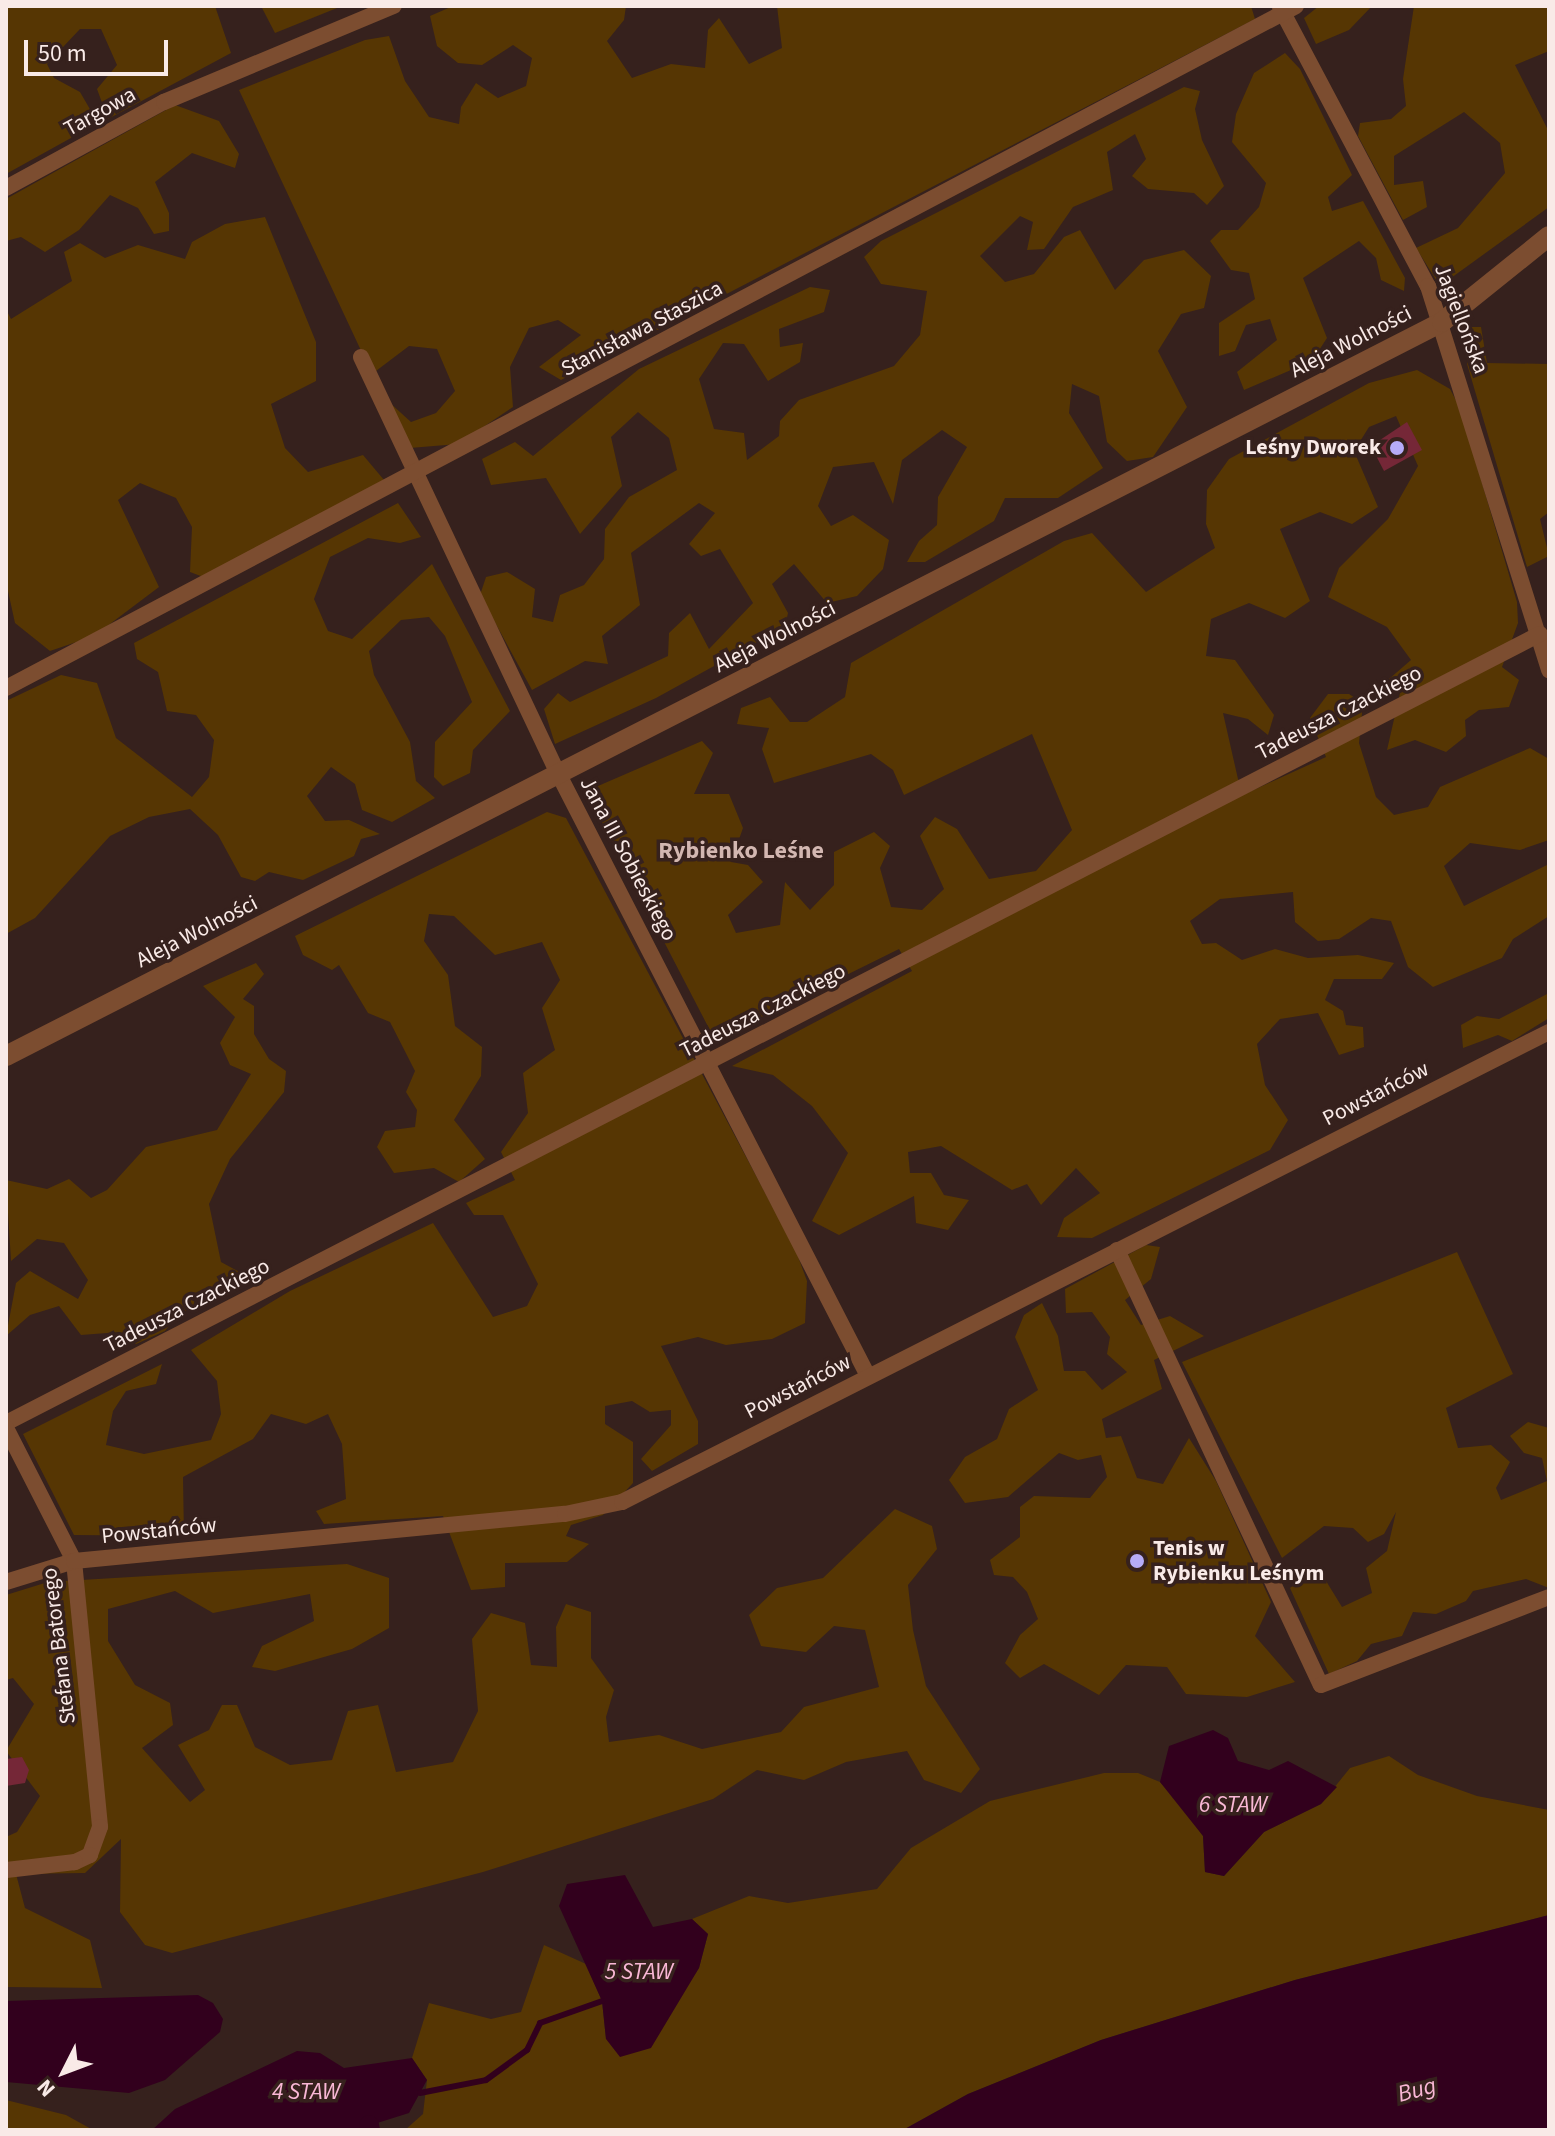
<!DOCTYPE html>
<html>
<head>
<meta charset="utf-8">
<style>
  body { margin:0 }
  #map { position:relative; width:1555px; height:2136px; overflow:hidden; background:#36211d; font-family:"Source Sans 3",sans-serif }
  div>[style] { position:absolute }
  .green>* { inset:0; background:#563603 }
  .water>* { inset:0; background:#32001d }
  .stream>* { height:6px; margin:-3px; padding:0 3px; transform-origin:3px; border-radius:3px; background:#32001d }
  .canal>* { height:20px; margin:-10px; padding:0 10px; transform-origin:10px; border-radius:10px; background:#32001d }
  .building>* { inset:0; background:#752737 }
  .minor>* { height:16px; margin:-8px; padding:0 8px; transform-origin:8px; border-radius:8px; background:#7c4d30 }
  .tertiary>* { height:20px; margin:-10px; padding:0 10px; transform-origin:10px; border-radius:10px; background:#7c4d30 }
  .dots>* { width:22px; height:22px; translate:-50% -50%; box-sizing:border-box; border:4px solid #36211d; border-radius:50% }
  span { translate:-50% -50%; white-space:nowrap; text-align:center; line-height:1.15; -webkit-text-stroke:7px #36211d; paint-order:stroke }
  .street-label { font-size:22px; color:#f9eae7 }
  .poi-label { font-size:22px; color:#f9eae7; font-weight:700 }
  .right { translate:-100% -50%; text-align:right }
  .left { translate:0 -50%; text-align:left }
  .neighbourhood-label { font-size:24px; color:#d3b7b1; font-weight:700 }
  .water-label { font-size:24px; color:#f9b7d5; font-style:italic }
  .frame { position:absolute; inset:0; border:8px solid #f9eae7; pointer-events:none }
  .north { position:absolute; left:24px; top:2032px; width:80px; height:80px; -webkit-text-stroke:6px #36211d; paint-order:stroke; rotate:228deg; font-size:22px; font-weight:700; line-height:32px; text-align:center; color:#f9eae7 }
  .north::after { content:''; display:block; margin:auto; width:28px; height:36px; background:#f9eae7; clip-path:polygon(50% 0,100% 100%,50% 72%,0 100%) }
  .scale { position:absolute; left:24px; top:40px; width:144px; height:36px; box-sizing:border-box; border:4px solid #f9eae7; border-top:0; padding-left:10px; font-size:24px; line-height:28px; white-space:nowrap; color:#f9eae7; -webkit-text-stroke:6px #36211d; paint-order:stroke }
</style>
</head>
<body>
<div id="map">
  <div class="green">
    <i style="clip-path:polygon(6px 6px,215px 6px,231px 53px,108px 119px,97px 89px,117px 65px,101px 29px,80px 29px,47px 64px,54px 78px,80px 92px,98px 123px,6px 174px)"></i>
    <i style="clip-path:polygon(261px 6px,342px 6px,275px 33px)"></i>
    <i style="clip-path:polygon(453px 6px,626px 6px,624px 20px,607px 41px,632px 78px,671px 64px,705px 68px,708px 30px,719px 18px,749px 64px,782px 48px,777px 6px,1251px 6px,1255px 19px,561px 380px,539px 367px,581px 335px,558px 320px,529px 328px,510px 367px,513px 407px,458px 444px,410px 448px,390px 403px,411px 422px,436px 413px,455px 391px,437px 349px,409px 346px,372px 374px,239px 90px,365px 40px,389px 36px,405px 81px,429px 117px,459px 124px,461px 107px,476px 83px,498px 98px,526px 86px,532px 58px,513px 45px,482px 65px,458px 63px,437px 46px,430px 16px)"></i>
    <i style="clip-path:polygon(1319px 6px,1372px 6px,1349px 30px,1316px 44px,1304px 18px)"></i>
    <i style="clip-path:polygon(1414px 6px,1549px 6px,1549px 51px,1515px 65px,1549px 132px,1549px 207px,1440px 286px,1416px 248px,1458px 228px,1505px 173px,1500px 143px,1464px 112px,1394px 156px,1394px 185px,1423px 181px,1427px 207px,1403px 220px,1358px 136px,1360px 123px,1391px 119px,1406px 106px,1403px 79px)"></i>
    <i style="clip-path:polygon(1285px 53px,1300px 69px,1352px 175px,1328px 197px,1332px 211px,1363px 201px,1405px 278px,1404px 291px,1381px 280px,1376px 258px,1359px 241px,1303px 278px,1327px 338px,1312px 361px,1244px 390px,1237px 372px,1277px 340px,1270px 319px,1246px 325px,1235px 351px,1219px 356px,1219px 323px,1255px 299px,1249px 273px,1231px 270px,1210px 241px,1221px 230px,1238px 230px,1259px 207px,1266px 183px,1232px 142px,1236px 114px,1254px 73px)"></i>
    <i style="clip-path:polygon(1184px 87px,1200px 91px,1195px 109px,1202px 140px,1224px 186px,1207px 205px,1194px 193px,1148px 189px,1132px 176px,1146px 159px,1135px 134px,1107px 152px,1113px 190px,1073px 207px,1044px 249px,1027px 250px,1033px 222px,1020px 216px,980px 256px,1005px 282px,1034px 274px,1064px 237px,1080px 230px,1115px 290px,1144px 260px,1184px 250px,1211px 276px,1204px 308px,1181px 314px,1158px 351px,1187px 407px,1153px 457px,1127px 461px,1107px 442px,1099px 396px,1072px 384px,1069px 413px,1103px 468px,1058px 498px,1005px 498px,994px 521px,925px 562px,907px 562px,919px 541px,937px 525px,938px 497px,967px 447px,942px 430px,902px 460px,893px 504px,874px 462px,833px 467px,818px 506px,831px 526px,853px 515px,889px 540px,883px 569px,857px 596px,827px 603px,794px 564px,772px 584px,788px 613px,785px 627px,656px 698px,555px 744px,544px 709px,558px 693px,570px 702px,668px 656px,669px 633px,690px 613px,709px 649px,753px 603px,720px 549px,701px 556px,689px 544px,715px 513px,699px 503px,631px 553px,640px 605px,602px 636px,608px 664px,585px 661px,532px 690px,480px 595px,486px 577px,507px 572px,535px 589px,532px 617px,553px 622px,560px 595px,584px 585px,604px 559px,605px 529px,629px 497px,677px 470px,669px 438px,638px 412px,611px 437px,622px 486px,580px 534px,546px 478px,491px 485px,482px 459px,515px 442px,533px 456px,639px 369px,810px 287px,830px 290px,824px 312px,779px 329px,780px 347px,803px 343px,800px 362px,768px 381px,744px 344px,723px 343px,699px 379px,714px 429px,744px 433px,747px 460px,779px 436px,780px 421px,799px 400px,894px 366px,920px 335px,927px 291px,881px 284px,864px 257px,881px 241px)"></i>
    <i style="clip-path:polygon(175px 105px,219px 121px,239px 154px,235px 168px,192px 153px,155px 182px,169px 213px,169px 231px,154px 234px,138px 208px,110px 195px,79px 230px,45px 252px,21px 237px,6px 241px,6px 199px)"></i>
    <i style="clip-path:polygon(265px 217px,316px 342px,316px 381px,271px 404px,285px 448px,308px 472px,363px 455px,384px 480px,206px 578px,190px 572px,192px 527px,176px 498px,140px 483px,118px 500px,159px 587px,94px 636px,50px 651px,15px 623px,6px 582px,6px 309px,11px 319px,72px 281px,64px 252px,80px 243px,105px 258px,138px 245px,185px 259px,192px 242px,225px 224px)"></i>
    <i style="clip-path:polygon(1469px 327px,1481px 327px,1487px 363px,1549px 364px,1549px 512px,1540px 519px,1549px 556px,1527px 567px,1467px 364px)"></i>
    <i style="clip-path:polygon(1417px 370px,1450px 389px,1460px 408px,1517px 602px,1518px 623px,1502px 667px,1519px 680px,1509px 707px,1479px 710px,1465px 720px,1466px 736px,1446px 752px,1415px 740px,1387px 750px,1400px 693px,1389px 679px,1411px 660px,1387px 627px,1328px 597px,1339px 568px,1388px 519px,1418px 466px,1396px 416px,1369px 427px,1354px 451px,1378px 507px,1352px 524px,1320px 512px,1280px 529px,1310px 601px,1285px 618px,1249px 603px,1211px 619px,1206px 656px,1235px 660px,1274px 715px,1268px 735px,1248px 719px,1223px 713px,1238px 779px,1247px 793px,1326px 757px,1310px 718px,1328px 694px,1349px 694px,1363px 703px,1359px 743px,1376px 797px,1394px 815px,1428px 807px,1440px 787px,1530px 748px,1549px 759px,1549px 840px,1520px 850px,1470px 843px,1444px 866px,1464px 906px,1549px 864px,1549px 916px,1513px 939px,1502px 958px,1433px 987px,1408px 967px,1391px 921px,1371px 918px,1339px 939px,1318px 941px,1295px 922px,1293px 892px,1220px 899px,1190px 921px,1202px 944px,1216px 943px,1242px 960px,1275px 949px,1308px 958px,1358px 955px,1394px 963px,1382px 979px,1334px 979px,1325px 1000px,1343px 1011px,1346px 1025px,1363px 1027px,1364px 1047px,1339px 1055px,1318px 1013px,1280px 1019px,1257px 1044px,1265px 1085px,1288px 1120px,1270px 1150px,1092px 1238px,1057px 1237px,1064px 1218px,1100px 1193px,1076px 1168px,1041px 1205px,1027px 1184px,1012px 1190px,941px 1146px,908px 1152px,910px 1173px,931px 1173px,944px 1195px,969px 1200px,948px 1230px,916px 1223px,914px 1196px,839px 1235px,812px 1221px,848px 1153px,812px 1106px,773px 1075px,732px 1066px,912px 971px,899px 949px,715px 1040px,590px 799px,598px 786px,702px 741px,713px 753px,694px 794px,729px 794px,743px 828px,731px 862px,748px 865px,763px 882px,728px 915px,736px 933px,780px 925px,785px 882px,810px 910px,834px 885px,834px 852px,874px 832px,890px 846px,880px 868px,891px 907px,922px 910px,944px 889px,920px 836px,935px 817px,957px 829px,989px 879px,1036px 871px,1072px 830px,1032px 734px,904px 795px,893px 770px,871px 754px,774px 783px,762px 749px,769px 728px,737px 724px,741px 708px,770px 697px,790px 722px,807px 722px,845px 697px,851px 663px,1064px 541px,1092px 533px,1146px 592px,1215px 548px,1206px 524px,1207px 490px,1229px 459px,1369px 383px)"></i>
    <i style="clip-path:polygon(398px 503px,421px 537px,400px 543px,368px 538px,330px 557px,314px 599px,328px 631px,352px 639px,432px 564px,510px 711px,473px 750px,470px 773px,443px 786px,434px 777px,435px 742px,472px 702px,445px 636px,429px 617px,401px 620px,369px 651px,374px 675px,410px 742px,416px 781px,435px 798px,392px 822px,362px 810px,355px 784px,331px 767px,307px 796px,325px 821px,349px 820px,380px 834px,361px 839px,354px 856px,303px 880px,269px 872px,255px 881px,241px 877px,218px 835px,190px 809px,149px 817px,110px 836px,35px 918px,6px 934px,6px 701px,61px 675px,97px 683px,116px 738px,192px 797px,209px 777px,214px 740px,196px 715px,167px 711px,158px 672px,137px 659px,134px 643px)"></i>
    <i style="clip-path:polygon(547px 812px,566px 818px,796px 1251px,807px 1281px,805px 1323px,772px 1339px,726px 1345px,698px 1337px,661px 1346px,698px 1421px,698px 1444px,652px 1471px,641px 1459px,671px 1425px,671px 1410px,650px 1412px,632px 1401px,605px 1406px,605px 1424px,633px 1442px,633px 1483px,603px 1515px,571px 1525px,566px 1536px,589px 1544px,567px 1562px,505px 1563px,505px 1587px,471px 1590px,443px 1516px,324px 1524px,316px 1511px,346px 1499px,342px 1444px,328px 1414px,306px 1424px,271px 1414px,253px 1439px,183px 1477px,184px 1536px,74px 1535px,23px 1434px,162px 1364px,156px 1384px,126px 1391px,113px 1411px,106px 1445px,144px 1454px,211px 1440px,221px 1414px,217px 1381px,191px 1350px,290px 1291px,433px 1223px,493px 1317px,527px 1306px,538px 1284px,503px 1215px,474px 1215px,466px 1203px,515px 1180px,501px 1152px,528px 1113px,523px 1073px,555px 1050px,542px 1008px,560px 980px,542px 942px,495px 955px,454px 916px,429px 914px,424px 941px,448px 975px,455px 1026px,482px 1047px,481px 1076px,454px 1120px,485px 1159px,459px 1182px,434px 1168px,394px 1173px,377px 1147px,385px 1131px,415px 1127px,417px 1110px,406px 1092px,415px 1071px,390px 1022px,368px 1013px,339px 965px,332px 970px,303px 955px,295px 936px)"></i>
    <i style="clip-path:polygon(256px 963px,264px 974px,243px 999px,254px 1006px,254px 1034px,269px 1059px,286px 1071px,284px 1092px,230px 1159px,209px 1204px,221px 1262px,245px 1275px,242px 1287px,178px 1314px,165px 1331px,136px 1344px,120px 1332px,81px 1335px,59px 1306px,30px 1315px,6px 1336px,16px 1283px,30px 1271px,78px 1299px,88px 1280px,64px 1243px,37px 1239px,11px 1261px,6px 1180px,47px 1189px,69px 1179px,91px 1198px,107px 1190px,146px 1147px,217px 1130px,251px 1074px,230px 1065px,220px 1043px,235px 1017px,203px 986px)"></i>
    <i style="clip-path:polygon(1549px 993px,1549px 1018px,1512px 1041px,1498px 1035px,1463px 1048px,1461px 1025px,1477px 1016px,1499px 1019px)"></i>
    <i style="clip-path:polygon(1146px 1245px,1160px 1247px,1151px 1279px,1125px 1300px,1141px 1325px,1170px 1316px,1204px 1336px,1154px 1360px,1162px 1389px,1102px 1419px,1106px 1438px,1121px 1436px,1137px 1478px,1163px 1484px,1189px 1438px,1216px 1481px,1271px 1602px,1255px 1636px,1295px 1682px,1247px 1697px,1186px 1694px,1167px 1667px,1126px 1665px,1099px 1695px,1044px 1664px,1020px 1678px,1005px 1663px,1020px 1635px,1038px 1619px,1027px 1592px,1013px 1577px,994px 1575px,990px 1560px,1020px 1537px,1020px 1507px,1034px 1496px,1090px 1498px,1107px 1477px,1101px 1455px,1078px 1460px,1059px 1453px,1008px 1497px,965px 1503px,949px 1480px,965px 1457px,997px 1439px,1009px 1409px,1038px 1390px,1015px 1337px,1024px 1315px,1042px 1303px,1058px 1336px,1064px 1371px,1085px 1371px,1102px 1390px,1127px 1372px,1107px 1354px,1110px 1337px,1092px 1312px,1066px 1313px,1065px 1289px)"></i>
    <i style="clip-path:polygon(1457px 1252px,1513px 1374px,1446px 1408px,1458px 1448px,1491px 1445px,1510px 1462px,1496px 1488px,1501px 1500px,1547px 1481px,1542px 1458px,1524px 1453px,1510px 1436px,1528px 1422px,1549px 1428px,1549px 1588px,1526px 1579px,1473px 1591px,1466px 1601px,1436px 1614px,1413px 1612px,1402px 1636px,1371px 1644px,1357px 1661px,1329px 1674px,1290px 1588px,1308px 1574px,1323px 1576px,1342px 1607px,1372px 1593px,1366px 1568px,1387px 1551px,1396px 1512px,1384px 1534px,1368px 1542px,1353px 1528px,1324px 1526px,1282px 1558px,1182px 1362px)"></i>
    <i style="clip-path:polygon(895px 1509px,932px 1526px,937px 1549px,908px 1585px,913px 1630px,926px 1686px,980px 1769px,961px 1793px,924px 1780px,907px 1751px,846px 1762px,804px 1780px,757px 1770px,713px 1799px,483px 1872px,172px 1953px,145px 1945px,120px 1912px,121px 1839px,85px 1873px,16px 1874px,25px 1908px,90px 1940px,102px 1988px,6px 1987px,6px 1837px,17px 1832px,40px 1796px,6px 1751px,34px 1704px,13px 1678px,6px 1680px,6px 1595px,48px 1582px,347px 1564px,389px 1578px,389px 1628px,352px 1649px,275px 1671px,252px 1667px,262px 1646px,314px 1621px,310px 1594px,213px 1613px,175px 1591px,108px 1609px,108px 1641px,135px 1685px,170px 1703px,173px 1725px,142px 1748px,190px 1802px,205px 1790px,178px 1745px,209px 1730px,222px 1705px,237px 1705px,255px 1747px,290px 1765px,332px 1760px,348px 1711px,378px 1705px,396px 1772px,453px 1762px,478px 1711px,472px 1639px,491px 1613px,525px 1623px,531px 1665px,557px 1667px,556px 1627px,566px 1604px,591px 1612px,591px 1658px,614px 1690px,606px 1717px,609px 1742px,659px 1735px,702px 1749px,781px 1732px,804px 1707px,879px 1687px,865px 1630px,834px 1626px,806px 1652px,761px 1646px,749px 1615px,777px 1588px,823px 1578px)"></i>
    <i style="clip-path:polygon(1389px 1756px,1418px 1775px,1477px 1796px,1549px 1810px,1549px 1915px,1295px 1980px,1101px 2040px,968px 2094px,903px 2130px,405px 2130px,423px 2114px,427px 2080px,412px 2058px,429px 2003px,491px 2019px,521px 2012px,544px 1945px,586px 1964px,602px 2001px,606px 2039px,675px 2003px,699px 1968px,708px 1934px,692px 1919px,749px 1896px,788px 1903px,877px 1889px,911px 1848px,990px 1801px,1104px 1773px,1138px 1773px,1160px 1782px,1180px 1803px,1203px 1836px,1205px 1872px,1224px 1876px,1264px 1832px,1321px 1804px,1350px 1768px)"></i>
    <i style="clip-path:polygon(6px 2100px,66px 2115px,93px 2130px,6px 2130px)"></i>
  </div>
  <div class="water">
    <i style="clip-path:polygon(1213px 1730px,1228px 1738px,1238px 1761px,1269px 1770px,1288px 1761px,1337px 1787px,1321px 1804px,1264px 1832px,1224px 1876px,1205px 1872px,1203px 1836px,1160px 1782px,1169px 1746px)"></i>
    <i style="clip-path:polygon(625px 1875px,653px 1927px,692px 1919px,708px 1934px,699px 1968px,651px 2048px,620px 2057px,606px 2039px,602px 2001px,559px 1906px,567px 1884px)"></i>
    <i style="clip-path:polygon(1549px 1915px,1549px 2130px,903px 2130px,968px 2094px,1101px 2040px,1295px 1980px)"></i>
    <i style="clip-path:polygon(198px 1995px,213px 2003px,223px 2019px,220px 2032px,165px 2080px,129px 2093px,6px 2082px,6px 2001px)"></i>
    <i style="clip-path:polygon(297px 2051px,320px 2053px,344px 2068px,412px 2058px,427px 2080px,409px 2113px,355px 2130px,152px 2130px,175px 2109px)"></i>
  </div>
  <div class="stream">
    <i style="left:420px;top:2093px;width:67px;rotate:-11.1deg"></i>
    <i style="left:486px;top:2080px;width:51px;rotate:-36.2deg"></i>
    <i style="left:527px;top:2050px;width:30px;rotate:-64deg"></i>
    <i style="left:540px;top:2023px;width:66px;rotate:-19.5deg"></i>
  </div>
  <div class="canal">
    <i style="left:369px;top:2125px;width:5px;rotate:79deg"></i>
  </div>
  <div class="building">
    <i style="clip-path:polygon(1407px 422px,1422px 450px,1384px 471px,1371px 446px)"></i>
    <i style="clip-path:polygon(22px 1757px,29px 1770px,25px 1783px,6px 1786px,6px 1759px)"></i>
  </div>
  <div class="minor">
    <i style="left:1280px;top:7px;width:316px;rotate:62.1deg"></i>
    <i style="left:1428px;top:286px;width:403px;rotate:72.5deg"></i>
    <i style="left:6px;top:188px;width:180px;rotate:-28.6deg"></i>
    <i style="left:164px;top:102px;width:249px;rotate:-22.7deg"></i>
    <i style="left:361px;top:357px;width:463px;rotate:64.7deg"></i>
    <i style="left:559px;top:775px;width:676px;rotate:62.79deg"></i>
    <i style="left:6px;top:688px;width:1459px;rotate:-27.86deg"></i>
    <i style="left:1117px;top:1250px;width:480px;rotate:64.9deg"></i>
    <i style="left:1321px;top:1685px;width:244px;rotate:-21.1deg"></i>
    <i style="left:6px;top:1423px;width:1725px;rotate:-27.22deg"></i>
    <i style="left:6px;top:1428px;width:149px;rotate:62.9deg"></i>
    <i style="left:74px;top:1561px;width:267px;rotate:84.4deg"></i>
    <i style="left:100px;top:1827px;width:30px;rotate:110deg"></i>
    <i style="left:90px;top:1855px;width:17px;rotate:155deg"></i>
    <i style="left:75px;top:1862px;width:69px;rotate:173.4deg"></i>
    <i style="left:6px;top:1582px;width:71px;rotate:-17.2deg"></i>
    <i style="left:74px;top:1561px;width:493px;rotate:-5.5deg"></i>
    <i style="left:565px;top:1514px;width:58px;rotate:-11.9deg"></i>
    <i style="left:622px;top:1502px;width:1039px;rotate:-26.89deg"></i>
  </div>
  <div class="tertiary">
    <i style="left:6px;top:1056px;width:1613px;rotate:-27.07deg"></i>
    <i style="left:1442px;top:322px;width:137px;rotate:-38.8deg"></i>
  </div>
  <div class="dots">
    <i style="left:1397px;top:448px;background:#b6acf8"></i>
    <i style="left:1137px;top:1561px;background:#b6acf8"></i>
  </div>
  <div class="street-label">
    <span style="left:100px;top:112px;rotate:-29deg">Targowa</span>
    <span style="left:1461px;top:319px;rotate:69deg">Jagiellońska</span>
    <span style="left:642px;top:329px;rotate:-28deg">Stanisława Staszica</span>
    <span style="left:1351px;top:342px;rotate:-27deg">Aleja Wolności</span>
    <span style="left:775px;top:637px;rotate:-27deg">Aleja Wolności</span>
    <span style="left:1339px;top:713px;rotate:-27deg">Tadeusza Czackiego</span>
    <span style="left:628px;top:859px;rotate:62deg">Jana III Sobieskiego</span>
    <span style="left:197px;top:932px;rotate:-27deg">Aleja Wolności</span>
    <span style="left:763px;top:1011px;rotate:-27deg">Tadeusza Czackiego</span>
    <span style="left:1376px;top:1094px;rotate:-27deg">Powstańców</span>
    <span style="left:187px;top:1306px;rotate:-27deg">Tadeusza Czackiego</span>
    <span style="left:798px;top:1387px;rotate:-27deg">Powstańców</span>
    <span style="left:159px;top:1531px;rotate:-6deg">Powstańców</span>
    <span style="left:59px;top:1646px;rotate:-97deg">Stefana Batorego</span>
  </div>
  <div class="poi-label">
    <span class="right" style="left:1381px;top:448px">Leśny Dworek</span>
    <span class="left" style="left:1153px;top:1561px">Tenis w<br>Rybienku Leśnym</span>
  </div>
  <div class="neighbourhood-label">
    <span style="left:741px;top:851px">Rybienko Leśne</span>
  </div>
  <div class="water-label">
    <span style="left:1233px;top:1805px">6 STAW</span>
    <span style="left:639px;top:1972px">5 STAW</span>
    <span style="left:1417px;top:2090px;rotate:-15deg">Bug</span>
    <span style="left:306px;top:2092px">4 STAW</span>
  </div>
  <div class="frame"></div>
  <div class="north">N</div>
  <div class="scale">50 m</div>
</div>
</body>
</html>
